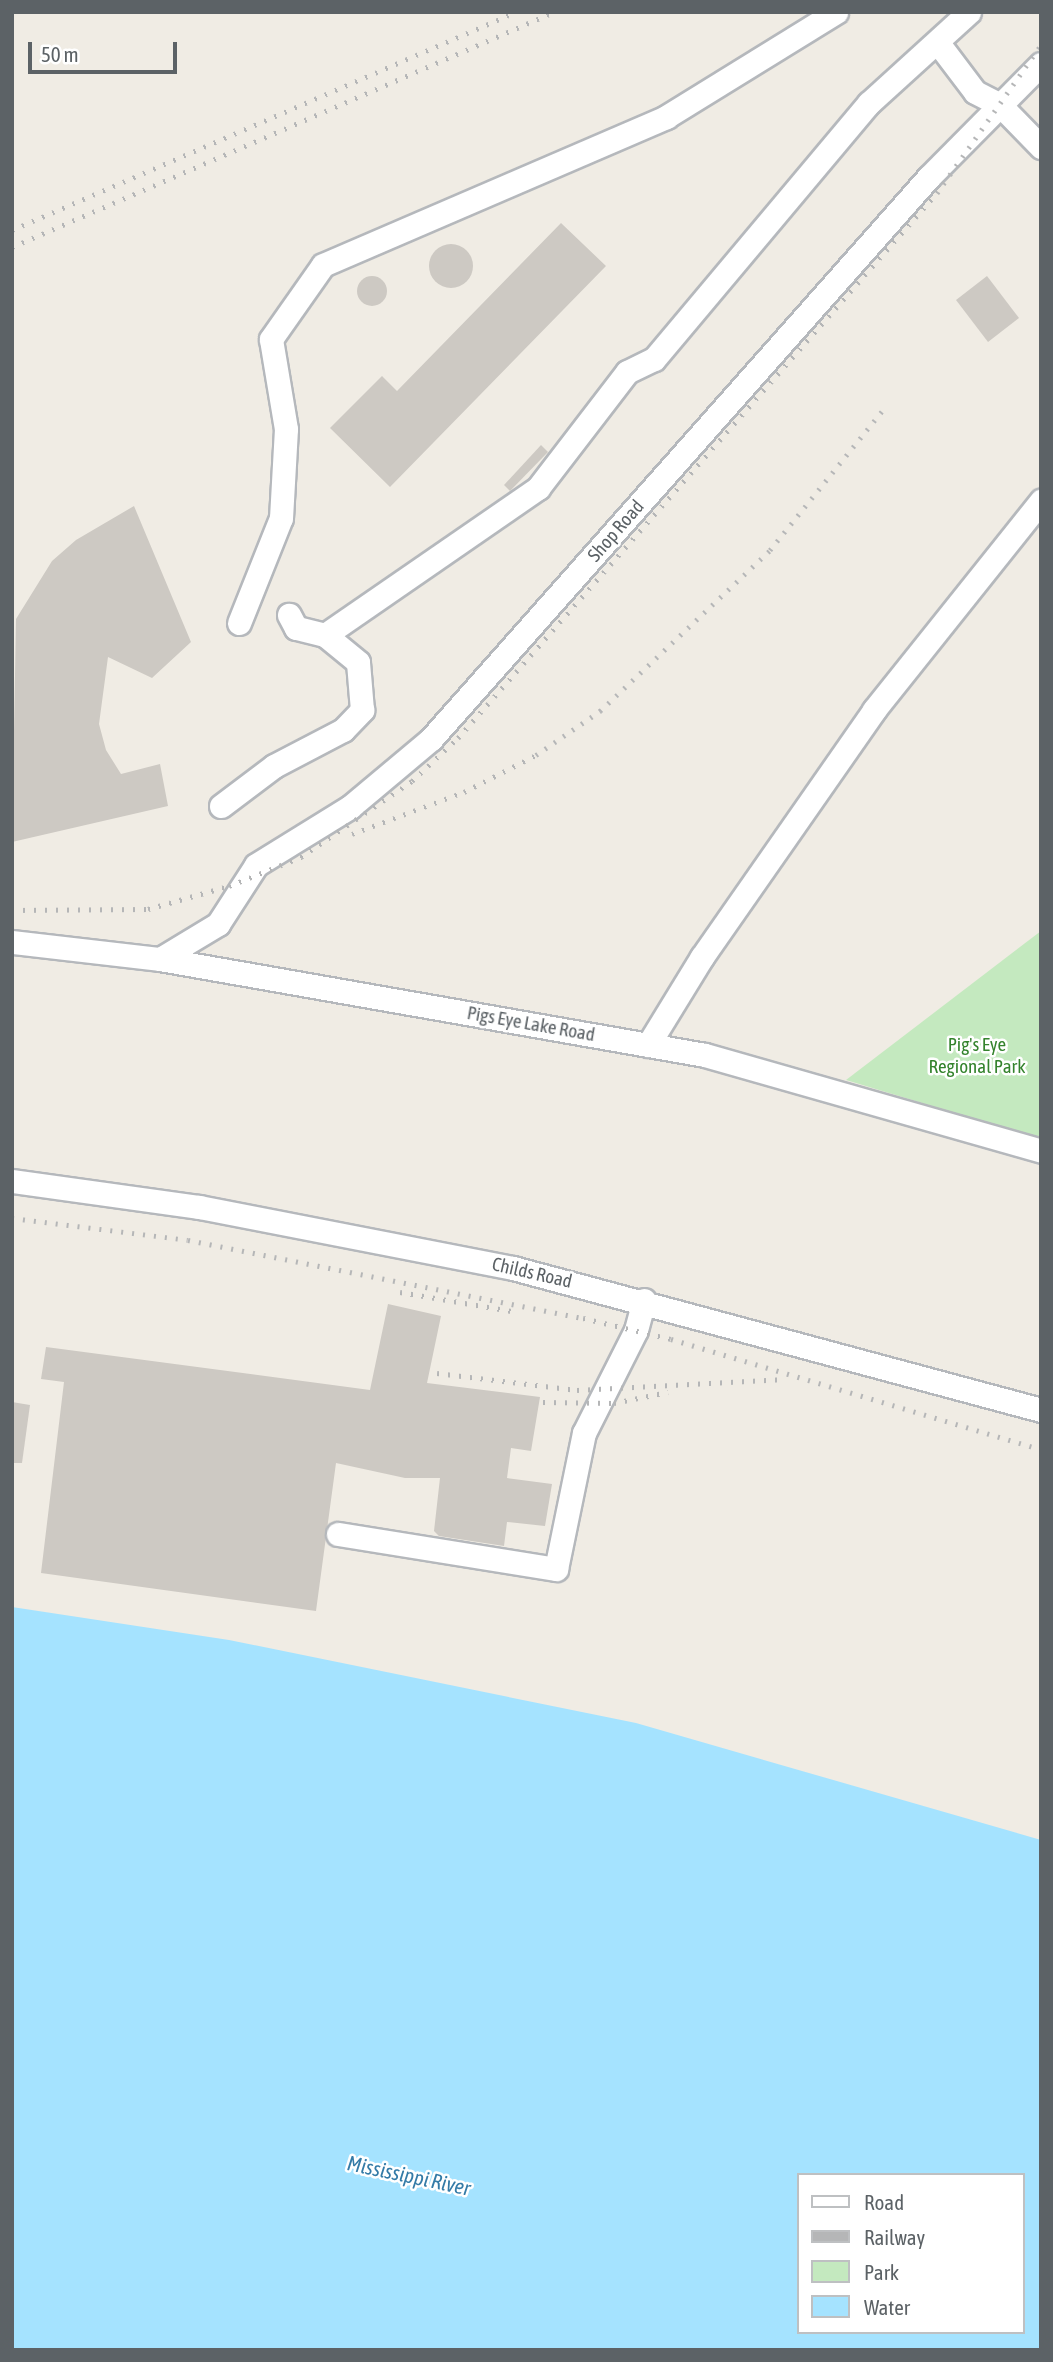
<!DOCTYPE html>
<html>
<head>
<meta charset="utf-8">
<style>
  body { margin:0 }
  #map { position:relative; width:1053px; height:2362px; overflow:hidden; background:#f0ece4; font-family:"Asap Condensed",sans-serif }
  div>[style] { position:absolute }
  .green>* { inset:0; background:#c4e9bf }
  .water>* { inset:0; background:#a5e3ff }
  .building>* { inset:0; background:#cdc9c3 }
  .round { border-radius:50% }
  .roads { filter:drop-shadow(2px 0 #b5b8bc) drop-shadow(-2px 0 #b5b8bc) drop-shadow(0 2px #b5b8bc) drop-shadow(0 -2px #b5b8bc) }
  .minor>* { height:23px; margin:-11.5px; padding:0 11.5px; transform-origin:11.5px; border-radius:11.5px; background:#fff }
  .rail>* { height:5px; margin-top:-2.5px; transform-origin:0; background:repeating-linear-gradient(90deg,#b5b6b7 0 2px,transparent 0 11px) }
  span { translate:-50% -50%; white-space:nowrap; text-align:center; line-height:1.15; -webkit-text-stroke:5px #fff; paint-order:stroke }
  .street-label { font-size:19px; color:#5c6266 }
  .park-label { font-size:19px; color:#34832d }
  .water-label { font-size:21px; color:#347ba7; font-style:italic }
  .frame { position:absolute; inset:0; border:14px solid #5c6266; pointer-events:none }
  .legend { position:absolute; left:797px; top:2173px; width:228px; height:161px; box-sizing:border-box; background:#fff; border:2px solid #bec0c2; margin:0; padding:9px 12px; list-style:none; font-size:21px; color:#5c6266 }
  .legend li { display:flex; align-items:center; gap:14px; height:35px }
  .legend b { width:35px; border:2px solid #bec0c2 }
  .scale { position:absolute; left:28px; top:42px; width:149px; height:32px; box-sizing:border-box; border:4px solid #5c6266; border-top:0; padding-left:9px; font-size:21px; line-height:24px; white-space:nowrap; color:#5c6266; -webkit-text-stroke:5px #fff; paint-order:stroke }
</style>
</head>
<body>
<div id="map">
  <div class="green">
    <i style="clip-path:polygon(1041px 931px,1041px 1139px,846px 1080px)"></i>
  </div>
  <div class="water">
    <i style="clip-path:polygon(evenodd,12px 1607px,229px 1640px,636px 1723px,1041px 1840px,1041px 2350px,12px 2350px,12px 1607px,799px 2175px,1023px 2175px,1023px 2332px,799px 2332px,799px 2175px)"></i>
  </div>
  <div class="building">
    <i style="clip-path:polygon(561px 223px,606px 266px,390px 487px,330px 428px,382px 376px,397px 391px)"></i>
    <i class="round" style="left:429px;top:244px;width:44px;height:44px"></i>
    <i class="round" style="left:357px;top:276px;width:30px;height:30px"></i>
    <i style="clip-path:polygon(987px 276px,1019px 318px,988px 342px,956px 300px)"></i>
    <i style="clip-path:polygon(541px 445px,548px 452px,510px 491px,504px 485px)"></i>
    <i style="clip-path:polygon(134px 506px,191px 642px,152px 678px,108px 657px,99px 724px,106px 750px,121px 774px,160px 764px,168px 806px,12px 842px,16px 619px,52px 561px,76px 540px)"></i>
    <i style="clip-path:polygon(388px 1304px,441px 1316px,427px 1383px,540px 1397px,531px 1451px,511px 1448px,507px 1478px,552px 1484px,545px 1526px,507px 1522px,504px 1546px,439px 1536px,434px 1531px,440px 1478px,405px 1478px,336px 1463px,316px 1611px,41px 1573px,64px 1382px,41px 1379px,46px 1347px,370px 1390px)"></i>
    <i style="clip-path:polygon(12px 1402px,30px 1405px,22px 1463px,12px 1463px)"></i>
  </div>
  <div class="roads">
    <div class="minor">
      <i style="left:938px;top:43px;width:61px;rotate:52.9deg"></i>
      <i style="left:975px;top:92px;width:28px;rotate:27deg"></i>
      <i style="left:1000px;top:105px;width:59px;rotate:45.7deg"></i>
      <i style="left:239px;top:623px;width:113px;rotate:-68.2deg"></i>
      <i style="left:281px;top:518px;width:89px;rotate:-86.8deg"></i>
      <i style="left:286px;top:429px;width:91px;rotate:-99.5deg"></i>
      <i style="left:271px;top:339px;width:90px;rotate:-54.9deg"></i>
      <i style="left:323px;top:265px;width:374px;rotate:-23.3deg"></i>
      <i style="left:666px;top:117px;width:200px;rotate:-31.7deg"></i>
      <i style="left:325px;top:635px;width:259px;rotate:-34.6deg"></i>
      <i style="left:538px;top:488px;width:146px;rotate:-52.5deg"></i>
      <i style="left:627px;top:372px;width:30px;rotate:-26deg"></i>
      <i style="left:654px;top:359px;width:334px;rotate:-50deg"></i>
      <i style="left:869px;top:103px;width:135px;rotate:-42.3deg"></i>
      <i style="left:221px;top:806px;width:66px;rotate:-37deg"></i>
      <i style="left:274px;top:766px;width:78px;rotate:-27.6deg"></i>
      <i style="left:343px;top:730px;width:28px;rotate:-46deg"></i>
      <i style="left:362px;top:710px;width:48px;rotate:-94.8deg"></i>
      <i style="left:358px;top:662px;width:43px;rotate:-140.7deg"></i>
      <i style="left:325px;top:635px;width:30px;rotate:-166deg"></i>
      <i style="left:296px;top:628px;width:15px;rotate:-118deg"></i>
      <i style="left:12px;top:942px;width:149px;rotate:6.6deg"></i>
      <i style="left:160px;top:959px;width:553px;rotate:9.99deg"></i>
      <i style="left:705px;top:1055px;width:349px;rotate:15.9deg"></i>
      <i style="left:160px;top:959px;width:68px;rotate:-31.1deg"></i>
      <i style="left:218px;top:924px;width:70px;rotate:-57.2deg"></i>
      <i style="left:256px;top:865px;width:110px;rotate:-31.7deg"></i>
      <i style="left:350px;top:807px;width:106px;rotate:-40deg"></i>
      <i style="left:431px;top:739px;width:751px;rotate:-48.46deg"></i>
      <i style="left:929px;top:177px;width:159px;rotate:-45.3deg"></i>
      <i style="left:648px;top:1045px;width:103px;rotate:-58.5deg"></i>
      <i style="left:702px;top:957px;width:301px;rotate:-55.1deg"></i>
      <i style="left:874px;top:710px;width:268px;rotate:-51.4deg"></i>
      <i style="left:12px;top:1181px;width:189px;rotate:7.9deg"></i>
      <i style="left:199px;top:1207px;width:320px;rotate:11deg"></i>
      <i style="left:513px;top:1268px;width:547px;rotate:15.05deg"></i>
      <i style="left:338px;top:1534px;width:221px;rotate:9.1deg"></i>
      <i style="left:556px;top:1569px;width:139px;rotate:-78.4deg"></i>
      <i style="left:584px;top:1433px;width:115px;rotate:-63.2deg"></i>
      <i style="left:636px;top:1330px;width:31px;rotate:-75deg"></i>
    </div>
  </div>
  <div class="rail">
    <i style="left:12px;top:230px;width:549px;rotate:-23.39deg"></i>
    <i style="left:12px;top:247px;width:591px;rotate:-23.44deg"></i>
    <i style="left:352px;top:834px;width:120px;rotate:-20.6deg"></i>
    <i style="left:464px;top:792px;width:81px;rotate:-27.2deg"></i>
    <i style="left:536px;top:755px;width:78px;rotate:-34.5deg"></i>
    <i style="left:600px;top:711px;width:234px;rotate:-43.4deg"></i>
    <i style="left:770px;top:550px;width:185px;rotate:-51.1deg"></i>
    <i style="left:12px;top:910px;width:136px;rotate:-0.4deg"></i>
    <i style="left:148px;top:909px;width:84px;rotate:-15.9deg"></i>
    <i style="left:229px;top:886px;width:78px;rotate:-21.9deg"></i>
    <i style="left:301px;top:857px;width:135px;rotate:-34.4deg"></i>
    <i style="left:412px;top:781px;width:63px;rotate:-43.1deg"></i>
    <i style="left:458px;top:738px;width:726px;rotate:-48.69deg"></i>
    <i style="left:937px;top:193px;width:181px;rotate:-54.9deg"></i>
    <i style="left:12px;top:1218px;width:177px;rotate:7.1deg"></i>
    <i style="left:188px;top:1240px;width:403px;rotate:11.2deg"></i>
    <i style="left:583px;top:1318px;width:90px;rotate:13.4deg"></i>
    <i style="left:671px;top:1339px;width:386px;rotate:16.6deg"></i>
    <i style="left:400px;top:1292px;width:119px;rotate:9.7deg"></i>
    <i style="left:437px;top:1373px;width:141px;rotate:6.9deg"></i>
    <i style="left:577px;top:1390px;width:209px;rotate:-3deg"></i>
    <i style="left:543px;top:1402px;width:71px;rotate:0.8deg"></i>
    <i style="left:614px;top:1403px;width:55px;rotate:-11.5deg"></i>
  </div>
  <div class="street-label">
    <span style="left:616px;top:531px;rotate:-49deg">Shop Road</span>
    <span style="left:531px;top:1024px;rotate:10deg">Pigs Eye Lake Road</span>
    <span style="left:532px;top:1273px;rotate:13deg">Childs Road</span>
  </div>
  <div class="park-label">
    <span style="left:977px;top:1056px">Pig's Eye<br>Regional Park</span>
  </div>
  <div class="water-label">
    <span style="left:409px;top:2175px;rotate:12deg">Mississippi River</span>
  </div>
  <div class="frame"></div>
  <ul class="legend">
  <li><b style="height:9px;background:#fff"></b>Road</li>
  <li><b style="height:9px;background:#b5b6b7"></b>Railway</li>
  <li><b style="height:19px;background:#c4e9bf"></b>Park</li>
  <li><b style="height:19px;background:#a5e3ff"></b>Water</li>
  </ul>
  <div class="scale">50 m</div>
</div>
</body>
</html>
